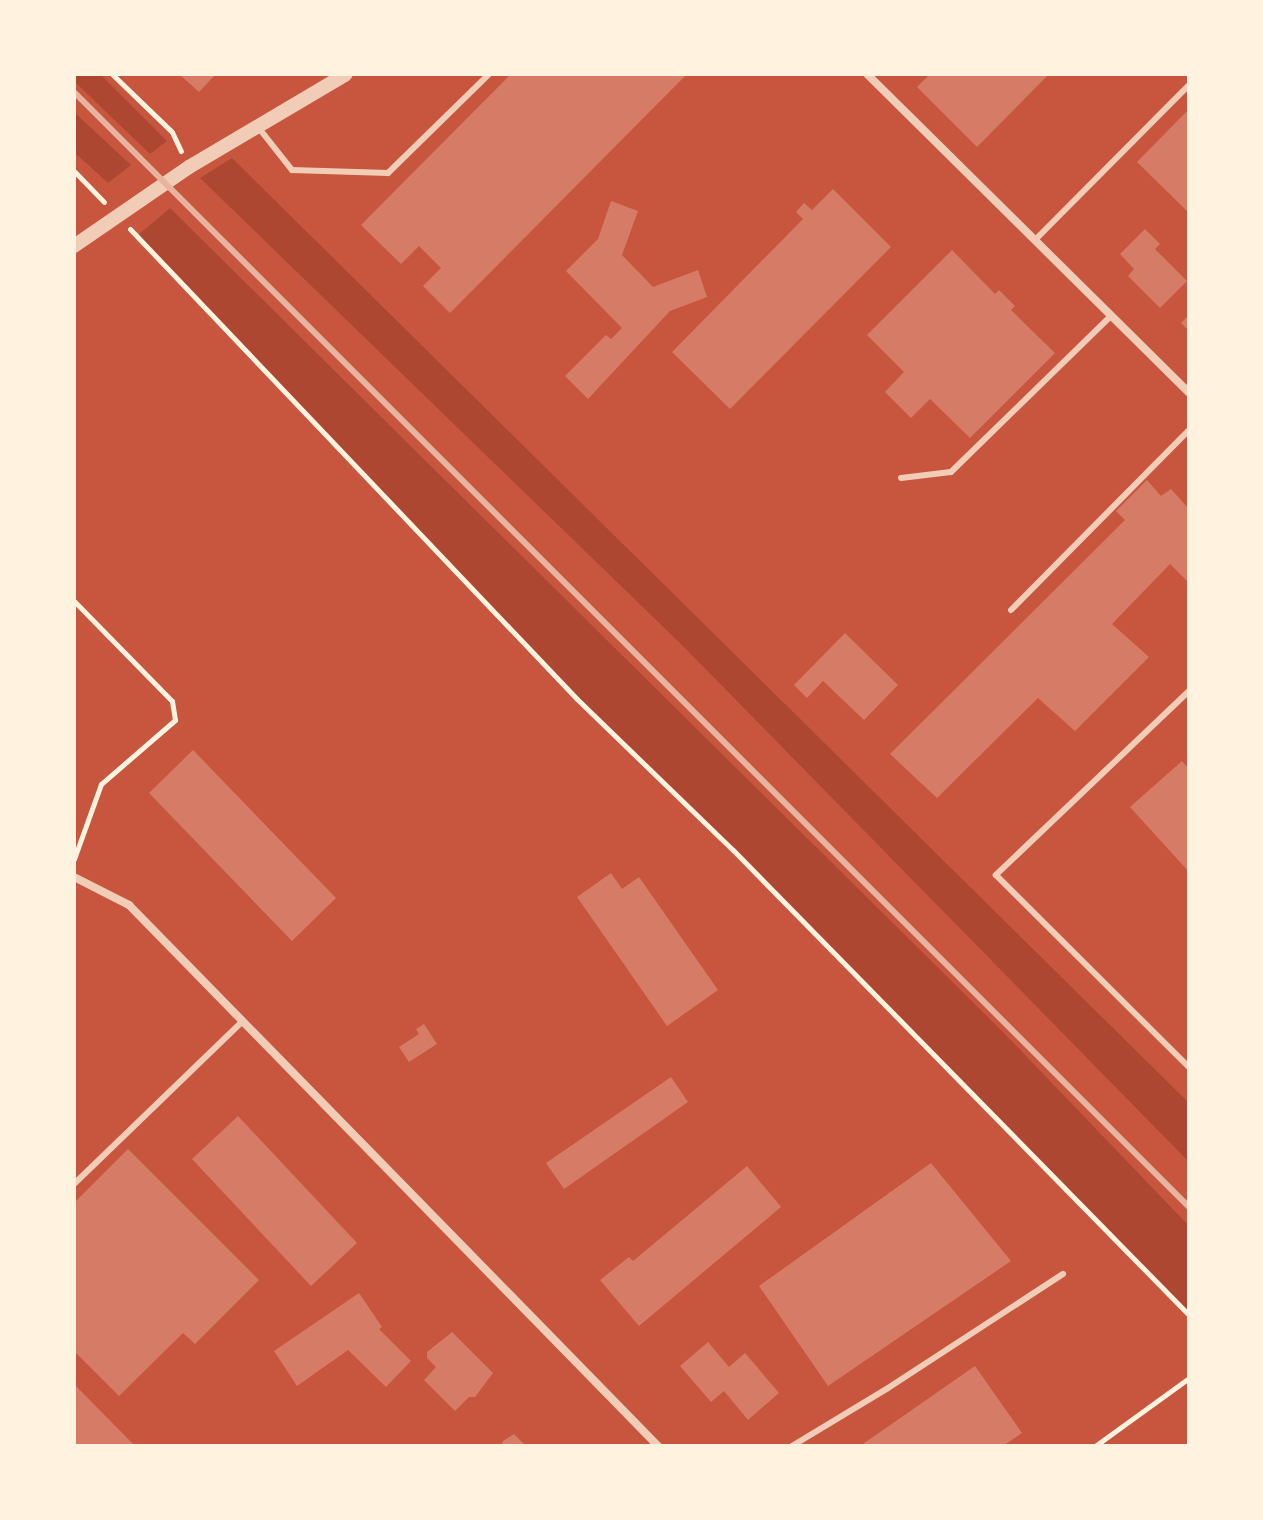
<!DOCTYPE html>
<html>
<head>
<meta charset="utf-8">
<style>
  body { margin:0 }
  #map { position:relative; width:1263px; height:1520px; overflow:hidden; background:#c8553d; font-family:"Varela Round",sans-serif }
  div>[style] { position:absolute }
  .green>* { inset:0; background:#ae4732 }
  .building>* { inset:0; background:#d67c66 }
  .path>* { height:5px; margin:-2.5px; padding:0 2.5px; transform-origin:2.5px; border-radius:2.5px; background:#fff3e0 }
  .service>* { height:6px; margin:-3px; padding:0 3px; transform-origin:3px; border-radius:3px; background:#f1ccb7 }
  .minor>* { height:8px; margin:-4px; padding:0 4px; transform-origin:4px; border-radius:4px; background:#f1ccb7 }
  .tertiary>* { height:14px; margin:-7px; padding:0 7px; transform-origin:7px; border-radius:7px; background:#f1ccb7 }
  .rail>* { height:6px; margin:-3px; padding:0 3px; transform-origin:3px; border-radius:3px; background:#e9b49f }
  span { translate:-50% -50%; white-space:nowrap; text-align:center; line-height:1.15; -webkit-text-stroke:7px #fff3e0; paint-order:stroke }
  .frame { position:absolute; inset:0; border:76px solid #fff3e0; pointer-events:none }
</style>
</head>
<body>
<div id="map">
  <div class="green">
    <i style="clip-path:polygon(74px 74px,100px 74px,167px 141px,150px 154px,74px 81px)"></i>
    <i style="clip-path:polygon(74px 112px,131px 165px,108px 183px,74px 152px)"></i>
    <i style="clip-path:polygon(232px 158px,1189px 1103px,1189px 1162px,684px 647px,200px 178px)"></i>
    <i style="clip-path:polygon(170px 208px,1003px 1032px,1189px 1226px,1189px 1315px,733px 850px,577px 699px,137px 236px)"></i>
  </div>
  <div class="building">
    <i style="clip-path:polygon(179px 74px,216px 74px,199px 92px)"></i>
    <i style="clip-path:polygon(511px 74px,687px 74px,450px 313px,423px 286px,441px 268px,419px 246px,401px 264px,361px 225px)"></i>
    <i style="clip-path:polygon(930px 74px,1049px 74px,977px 147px,917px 87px)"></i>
    <i style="clip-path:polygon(1189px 109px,1189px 213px,1137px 162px)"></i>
    <i style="clip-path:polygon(833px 189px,891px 247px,730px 409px,672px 352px,803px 219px,796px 212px,804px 203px,812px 210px)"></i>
    <i style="clip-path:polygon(611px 201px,638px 211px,622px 255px,653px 287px,698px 270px,707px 297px,670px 311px,588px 399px,565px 376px,606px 335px,611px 339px,622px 328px,566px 271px,598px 239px)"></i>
    <i style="clip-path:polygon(1145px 229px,1160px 244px,1155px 249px,1187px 281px,1160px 308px,1128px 276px,1134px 269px,1120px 254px)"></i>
    <i style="clip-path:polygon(952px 250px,995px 294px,999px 290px,1015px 306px,1011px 310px,1055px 353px,970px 438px,930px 399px,911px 418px,885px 392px,904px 372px,867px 335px)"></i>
    <i style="clip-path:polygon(1189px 315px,1189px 331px,1181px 323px)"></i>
    <i style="clip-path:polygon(1147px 480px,1161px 496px,1171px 489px,1189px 509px,1189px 583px,1170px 564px,1112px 624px,1149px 657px,1075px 731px,1038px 698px,937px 798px,890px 754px,1125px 520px,1116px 511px)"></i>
    <i style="clip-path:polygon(845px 633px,898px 685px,864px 720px,823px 681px,807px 698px,794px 685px)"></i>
    <i style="clip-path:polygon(193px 750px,336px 898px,292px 941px,149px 793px)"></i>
    <i style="clip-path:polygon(1182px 761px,1189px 769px,1189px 872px,1130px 807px)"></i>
    <i style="clip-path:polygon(611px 873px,622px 889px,639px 877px,718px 990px,667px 1026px,577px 897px)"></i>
    <i style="clip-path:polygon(424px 1024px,437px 1044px,409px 1062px,399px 1047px,419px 1034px,416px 1029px)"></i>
    <i style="clip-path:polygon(671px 1077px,688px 1102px,564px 1189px,546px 1163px)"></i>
    <i style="clip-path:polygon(238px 1116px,357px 1243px,311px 1286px,192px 1159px)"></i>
    <i style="clip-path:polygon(128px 1149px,259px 1280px,195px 1344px,183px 1333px,119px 1396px,74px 1351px,74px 1203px)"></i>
    <i style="clip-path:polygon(931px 1163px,1011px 1261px,828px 1386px,759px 1286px)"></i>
    <i style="clip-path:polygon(747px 1166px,781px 1207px,639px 1326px,600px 1280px,629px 1257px,633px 1261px)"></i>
    <i style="clip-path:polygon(359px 1293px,382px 1327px,379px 1329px,411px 1361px,386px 1387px,348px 1350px,297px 1386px,274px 1351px)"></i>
    <i style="clip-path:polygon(452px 1332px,493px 1373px,475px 1397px,469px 1397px,455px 1411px,424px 1380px,436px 1367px,427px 1358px,427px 1352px)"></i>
    <i style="clip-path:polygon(708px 1342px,729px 1367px,745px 1353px,779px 1393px,748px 1420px,724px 1391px,711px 1402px,680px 1366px)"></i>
    <i style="clip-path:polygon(975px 1366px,1022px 1433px,1003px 1446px,860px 1446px)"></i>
    <i style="clip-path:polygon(74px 1384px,135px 1446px,74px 1446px)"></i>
    <i style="clip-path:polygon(514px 1434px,526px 1446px,501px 1446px,503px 1441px)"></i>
  </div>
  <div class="path">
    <i style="left:112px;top:74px;width:83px;rotate:44deg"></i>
    <i style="left:172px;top:132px;width:21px;rotate:65deg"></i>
    <i style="left:74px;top:171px;width:43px;rotate:45.9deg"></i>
    <i style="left:130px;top:229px;width:649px;rotate:46.44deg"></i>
    <i style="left:577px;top:699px;width:217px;rotate:44.1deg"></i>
    <i style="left:733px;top:850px;width:651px;rotate:45.56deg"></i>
    <i style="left:74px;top:601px;width:140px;rotate:45.6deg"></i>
    <i style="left:172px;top:701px;width:19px;rotate:81deg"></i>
    <i style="left:175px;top:720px;width:98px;rotate:139.1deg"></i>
    <i style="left:101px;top:784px;width:80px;rotate:109.8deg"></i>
    <i style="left:1095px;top:1446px;width:116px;rotate:-35.9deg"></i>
  </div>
  <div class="service">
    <i style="left:258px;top:127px;width:55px;rotate:51.7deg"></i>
    <i style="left:292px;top:170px;width:96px;rotate:1.8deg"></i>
    <i style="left:388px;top:173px;width:141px;rotate:-44.4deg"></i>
    <i style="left:1035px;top:240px;width:218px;rotate:-45.2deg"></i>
    <i style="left:901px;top:478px;width:50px;rotate:-6.8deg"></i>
    <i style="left:951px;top:472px;width:223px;rotate:-44.3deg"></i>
    <i style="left:1011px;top:610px;width:253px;rotate:-45.3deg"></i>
    <i style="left:1189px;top:691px;width:267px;rotate:136.4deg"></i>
    <i style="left:996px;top:875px;width:272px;rotate:44.9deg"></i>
    <i style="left:74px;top:1184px;width:235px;rotate:-44deg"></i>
    <i style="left:792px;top:1446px;width:112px;rotate:-31.1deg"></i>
    <i style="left:888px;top:1388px;width:209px;rotate:-33.1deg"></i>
  </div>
  <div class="minor">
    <i style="left:867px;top:74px;width:453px;rotate:44.7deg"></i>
    <i style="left:74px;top:877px;width:62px;rotate:27deg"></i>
    <i style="left:129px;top:905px;width:757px;rotate:45.64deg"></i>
  </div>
  <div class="tertiary">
    <i style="left:74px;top:246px;width:140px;rotate:-34.5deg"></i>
    <i style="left:189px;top:167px;width:182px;rotate:-30.6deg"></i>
  </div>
  <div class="rail">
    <i style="left:74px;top:92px;width:1577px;rotate:45deg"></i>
  </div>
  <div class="frame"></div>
</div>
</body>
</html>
